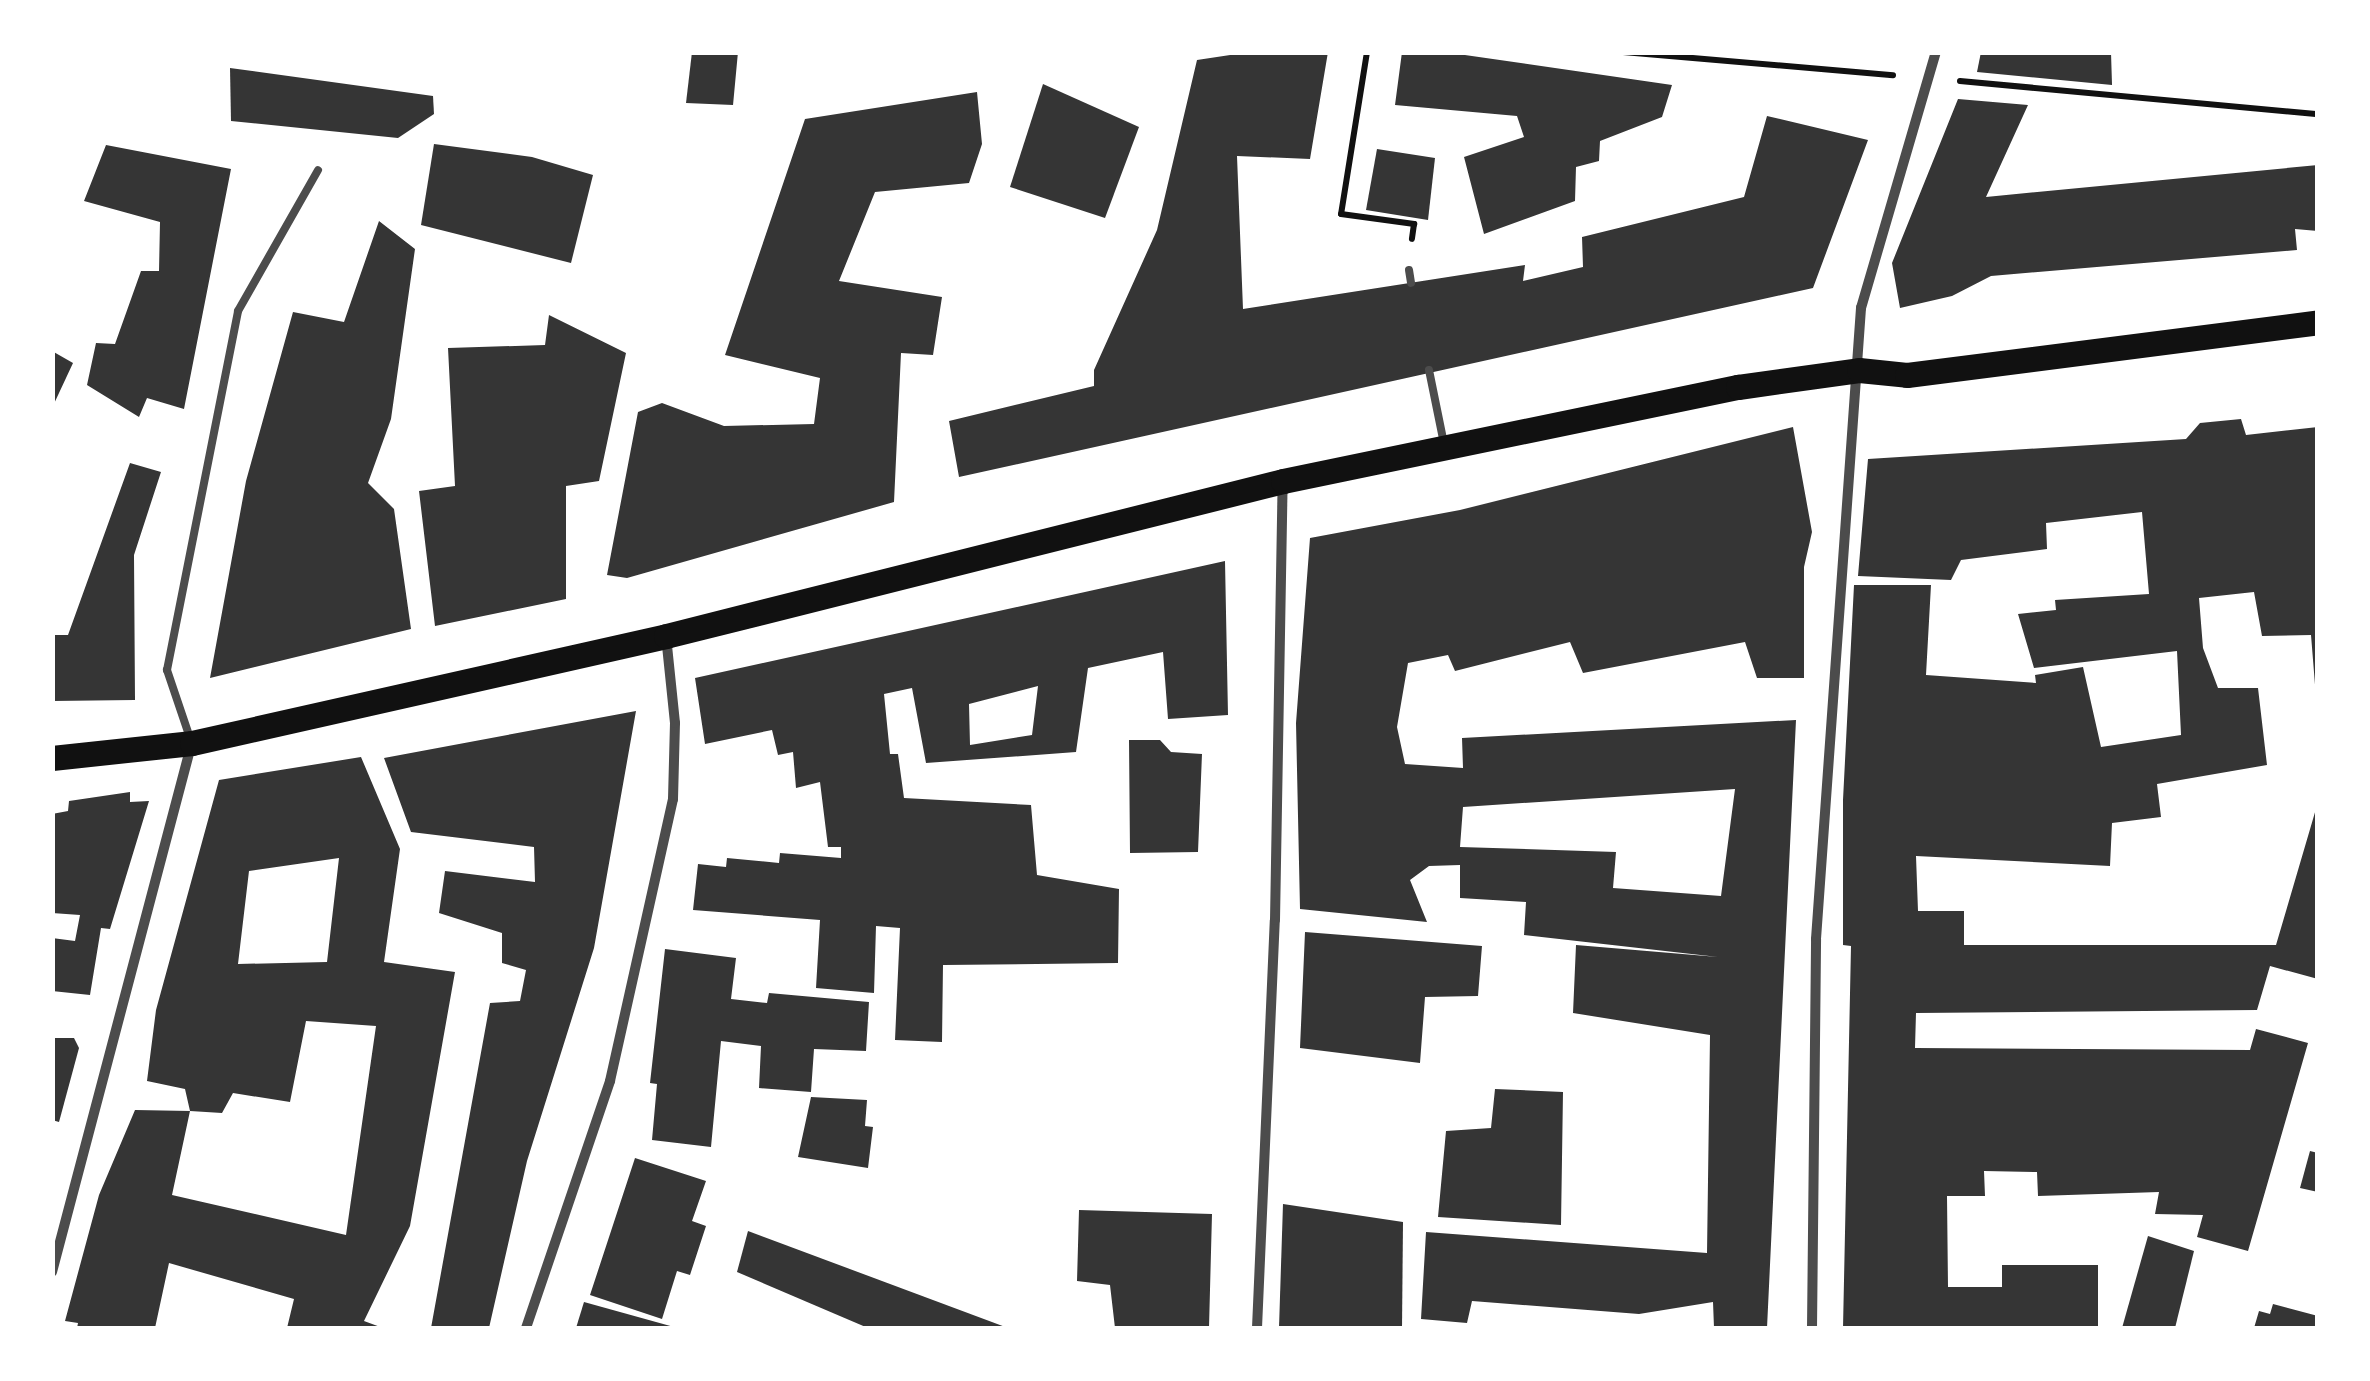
<!DOCTYPE html>
<html>
<head>
<meta charset="utf-8">
<style>
  body { margin:0 }
  #map { position:relative; width:2370px; height:1381px; overflow:hidden; background:#fff; font-family:"PT Sans Narrow",sans-serif }
  div>[style] { position:absolute }
  .building>* { inset:0; background:#353535 }
  .path>* { height:6px; margin:-3px; padding:0 3px; transform-origin:3px; border-radius:3px; background:#111 }
  .service>* { height:8px; margin:-4px; padding:0 4px; transform-origin:4px; border-radius:4px; background:#4c4c4c }
  .minor>* { height:10px; margin:-5px; padding:0 5px; transform-origin:5px; border-radius:5px; background:#4c4c4c }
  .primary>* { height:25px; margin:-12.5px; padding:0 12.5px; transform-origin:12.5px; border-radius:12.5px; background:#111 }
  span { translate:-50% -50%; white-space:nowrap; text-align:center; line-height:1.15; -webkit-text-stroke:9px #fff; paint-order:stroke }
  .frame { position:absolute; inset:0; border:55px solid #fff; pointer-events:none }
</style>
</head>
<body>
<div id="map">
  <div class="building">
    <i style="clip-path:polygon(692px 52px,738px 52px,733px 105px,686px 103px)"></i>
    <i style="clip-path:polygon(1250px 52px,1328px 52px,1310px 159px,1237px 156px,1243px 309px,1525px 265px,1523px 281px,1583px 267px,1582px 237px,1744px 197px,1767px 116px,1868px 140px,1813px 288px,959px 477px,949px 421px,1094px 386px,1094px 370px,1157px 230px,1197px 60px)"></i>
    <i style="clip-path:polygon(1402px 52px,1444px 52px,1672px 85px,1662px 117px,1600px 141px,1599px 161px,1576px 167px,1575px 201px,1484px 234px,1464px 157px,1524px 137px,1517px 116px,1395px 105px)"></i>
    <i style="clip-path:polygon(1981px 52px,2111px 52px,2112px 85px,1977px 72px)"></i>
    <i style="clip-path:polygon(230px 68px,433px 96px,434px 114px,398px 138px,231px 121px)"></i>
    <i style="clip-path:polygon(1043px 84px,1139px 127px,1105px 218px,1010px 187px)"></i>
    <i style="clip-path:polygon(977px 92px,982px 144px,969px 183px,875px 192px,839px 281px,942px 297px,933px 355px,901px 353px,894px 502px,627px 578px,607px 575px,638px 412px,662px 403px,724px 426px,814px 424px,820px 378px,725px 355px,805px 119px)"></i>
    <i style="clip-path:polygon(1958px 99px,2028px 105px,1986px 197px,2318px 165px,2318px 231px,2295px 229px,2297px 250px,1991px 276px,1952px 296px,1900px 308px,1892px 263px)"></i>
    <i style="clip-path:polygon(434px 144px,532px 157px,593px 175px,571px 263px,421px 225px)"></i>
    <i style="clip-path:polygon(106px 145px,231px 169px,184px 409px,147px 398px,139px 417px,87px 385px,96px 343px,115px 344px,141px 271px,159px 271px,160px 222px,84px 201px)"></i>
    <i style="clip-path:polygon(1377px 149px,1435px 158px,1428px 220px,1366px 210px)"></i>
    <i style="clip-path:polygon(379px 221px,415px 249px,391px 419px,368px 483px,394px 509px,411px 629px,210px 678px,246px 481px,293px 312px,344px 322px)"></i>
    <i style="clip-path:polygon(549px 315px,626px 353px,599px 481px,566px 486px,566px 599px,435px 626px,419px 491px,455px 486px,448px 348px,545px 345px)"></i>
    <i style="clip-path:polygon(52px 351px,73px 363px,52px 408px)"></i>
    <i style="clip-path:polygon(2241px 419px,2246px 435px,2318px 427px,2318px 722px,2311px 635px,2262px 636px,2254px 592px,2199px 598px,2203px 648px,2218px 688px,2258px 688px,2267px 765px,2157px 784px,2161px 817px,2112px 823px,2110px 866px,1916px 856px,1918px 911px,1964px 911px,1964px 945px,2276px 945px,2318px 802px,2318px 979px,2270px 966px,2257px 1010px,1916px 1013px,1915px 1048px,2250px 1050px,2256px 1029px,2308px 1043px,2248px 1251px,2197px 1237px,2203px 1215px,2155px 1214px,2159px 1192px,2038px 1196px,2037px 1172px,1984px 1171px,1985px 1196px,1947px 1196px,1948px 1287px,2002px 1287px,2002px 1265px,2098px 1265px,2098px 1328px,1843px 1328px,1851px 946px,1843px 945px,1843px 800px,1854px 585px,1931px 585px,1926px 675px,2036px 683px,2035px 675px,2083px 667px,2101px 747px,2181px 735px,2177px 651px,2034px 668px,2018px 614px,2056px 610px,2055px 600px,2149px 594px,2142px 512px,2046px 523px,2047px 549px,1961px 560px,1951px 580px,1858px 576px,1868px 459px,2186px 439px,2200px 423px)"></i>
    <i style="clip-path:polygon(evenodd,1793px 427px,1812px 532px,1804px 567px,1804px 678px,1757px 678px,1745px 642px,1583px 673px,1570px 642px,1455px 671px,1448px 655px,1408px 663px,1397px 727px,1405px 764px,1463px 768px,1462px 738px,1796px 720px,1767px 1328px,1714px 1328px,1713px 1302px,1639px 1314px,1472px 1301px,1467px 1323px,1421px 1319px,1426px 1232px,1707px 1253px,1710px 1035px,1573px 1013px,1576px 945px,1718px 957px,1524px 935px,1526px 902px,1460px 898px,1460px 865px,1429px 866px,1410px 880px,1427px 922px,1300px 909px,1296px 723px,1310px 538px,1460px 510px,1793px 427px,1735px 789px,1721px 896px,1613px 888px,1616px 852px,1460px 847px,1463px 807px,1735px 789px)"></i>
    <i style="clip-path:polygon(130px 463px,161px 472px,134px 555px,135px 700px,52px 701px,52px 635px,68px 635px)"></i>
    <i style="clip-path:polygon(evenodd,1225px 561px,1228px 715px,1168px 719px,1163px 652px,1088px 668px,1076px 752px,926px 763px,912px 688px,884px 694px,890px 754px,898px 754px,904px 798px,1031px 805px,1037px 875px,1119px 889px,1118px 963px,943px 965px,942px 1042px,895px 1040px,900px 928px,876px 926px,874px 993px,816px 988px,820px 920px,693px 910px,698px 864px,726px 867px,727px 858px,779px 863px,780px 853px,841px 858px,841px 847px,828px 847px,820px 782px,796px 788px,793px 752px,778px 755px,772px 730px,705px 744px,695px 678px,1225px 561px,1038px 686px,1032px 735px,970px 745px,969px 704px,1038px 686px)"></i>
    <i style="clip-path:polygon(636px 711px,594px 948px,527px 1161px,489px 1328px,431px 1328px,490px 1003px,520px 1001px,526px 970px,502px 963px,502px 933px,439px 913px,445px 871px,535px 882px,534px 847px,411px 832px,384px 758px)"></i>
    <i style="clip-path:polygon(1129px 740px,1160px 740px,1171px 752px,1202px 754px,1198px 852px,1130px 853px)"></i>
    <i style="clip-path:polygon(evenodd,361px 757px,400px 849px,384px 962px,455px 972px,410px 1226px,364px 1321px,383px 1328px,287px 1328px,294px 1299px,169px 1263px,155px 1328px,77px 1328px,78px 1323px,65px 1321px,99px 1195px,135px 1110px,190px 1111px,172px 1195px,346px 1235px,376px 1026px,306px 1021px,290px 1102px,233px 1093px,222px 1113px,190px 1111px,185px 1089px,147px 1081px,156px 1010px,219px 780px,361px 757px,339px 858px,327px 962px,238px 964px,249px 871px,339px 858px)"></i>
    <i style="clip-path:polygon(130px 792px,130px 802px,149px 801px,110px 929px,101px 928px,90px 995px,52px 991px,52px 938px,75px 941px,80px 915px,52px 913px,52px 814px,68px 811px,69px 801px)"></i>
    <i style="clip-path:polygon(1305px 932px,1482px 946px,1478px 996px,1425px 997px,1420px 1063px,1300px 1048px)"></i>
    <i style="clip-path:polygon(665px 949px,736px 958px,731px 999px,767px 1003px,769px 993px,869px 1002px,866px 1051px,814px 1049px,811px 1092px,759px 1088px,761px 1046px,721px 1041px,711px 1147px,652px 1140px,657px 1084px,650px 1083px)"></i>
    <i style="clip-path:polygon(52px 1038px,74px 1038px,79px 1048px,59px 1122px,52px 1120px)"></i>
    <i style="clip-path:polygon(1495px 1089px,1563px 1092px,1561px 1225px,1438px 1217px,1446px 1131px,1491px 1128px)"></i>
    <i style="clip-path:polygon(811px 1097px,867px 1100px,865px 1126px,873px 1127px,868px 1168px,798px 1157px)"></i>
    <i style="clip-path:polygon(2310px 1151px,2318px 1153px,2318px 1192px,2300px 1188px)"></i>
    <i style="clip-path:polygon(635px 1158px,706px 1181px,692px 1221px,706px 1226px,690px 1275px,677px 1271px,662px 1319px,590px 1295px)"></i>
    <i style="clip-path:polygon(1283px 1204px,1403px 1222px,1402px 1328px,1279px 1328px)"></i>
    <i style="clip-path:polygon(1079px 1210px,1212px 1214px,1209px 1328px,1115px 1328px,1110px 1285px,1077px 1281px)"></i>
    <i style="clip-path:polygon(748px 1231px,1008px 1328px,868px 1328px,737px 1272px)"></i>
    <i style="clip-path:polygon(2148px 1236px,2194px 1251px,2175px 1328px,2122px 1328px)"></i>
    <i style="clip-path:polygon(584px 1302px,674px 1327px,674px 1328px,576px 1328px)"></i>
    <i style="clip-path:polygon(2273px 1304px,2318px 1316px,2318px 1328px,2254px 1328px,2259px 1311px,2270px 1314px)"></i>
  </div>
  <div class="path">
    <i style="left:1367px;top:52px;width:164px;rotate:99.1deg"></i>
    <i style="left:1341px;top:214px;width:74px;rotate:7.8deg"></i>
    <i style="left:1414px;top:224px;width:15px;rotate:98deg"></i>
    <i style="left:1623px;top:52px;width:271px;rotate:4.9deg"></i>
    <i style="left:1960px;top:81px;width:360px;rotate:5.3deg"></i>
  </div>
  <div class="service">
    <i style="left:1409px;top:270px;width:13px;rotate:81deg"></i>
    <i style="left:1429px;top:370px;width:76px;rotate:78.5deg"></i>
    <i style="left:190px;top:738px;width:72px;rotate:-108.7deg"></i>
    <i style="left:167px;top:670px;width:366px;rotate:-78.8deg"></i>
    <i style="left:238px;top:311px;width:162px;rotate:-60.4deg"></i>
  </div>
  <div class="minor">
    <i style="left:52px;top:1272px;width:544px;rotate:-75.2deg"></i>
    <i style="left:526px;top:1328px;width:261px;rotate:-71.2deg"></i>
    <i style="left:610px;top:1081px;width:289px;rotate:-77.4deg"></i>
    <i style="left:673px;top:799px;width:76px;rotate:-88.5deg"></i>
    <i style="left:675px;top:723px;width:87px;rotate:-95.9deg"></i>
    <i style="left:1257px;top:1328px;width:408px;rotate:-87.5deg"></i>
    <i style="left:1275px;top:920px;width:438px;rotate:-89deg"></i>
    <i style="left:1812px;top:1328px;width:389px;rotate:-89.4deg"></i>
    <i style="left:1816px;top:939px;width:633px;rotate:-85.92deg"></i>
    <i style="left:1861px;top:308px;width:267px;rotate:-73.7deg"></i>
  </div>
  <div class="primary">
    <i style="left:52px;top:758px;width:141px;rotate:-6.1deg"></i>
    <i style="left:192px;top:743px;width:486px;rotate:-12.7deg"></i>
    <i style="left:666px;top:636px;width:636px;rotate:-14.1deg"></i>
    <i style="left:1283px;top:481px;width:465px;rotate:-11.7deg"></i>
    <i style="left:1738px;top:387px;width:122px;rotate:-8deg"></i>
    <i style="left:1859px;top:370px;width:48px;rotate:5.9deg"></i>
    <i style="left:1907px;top:375px;width:414px;rotate:-7.3deg"></i>
  </div>
  <div class="frame"></div>
</div>
</body>
</html>
